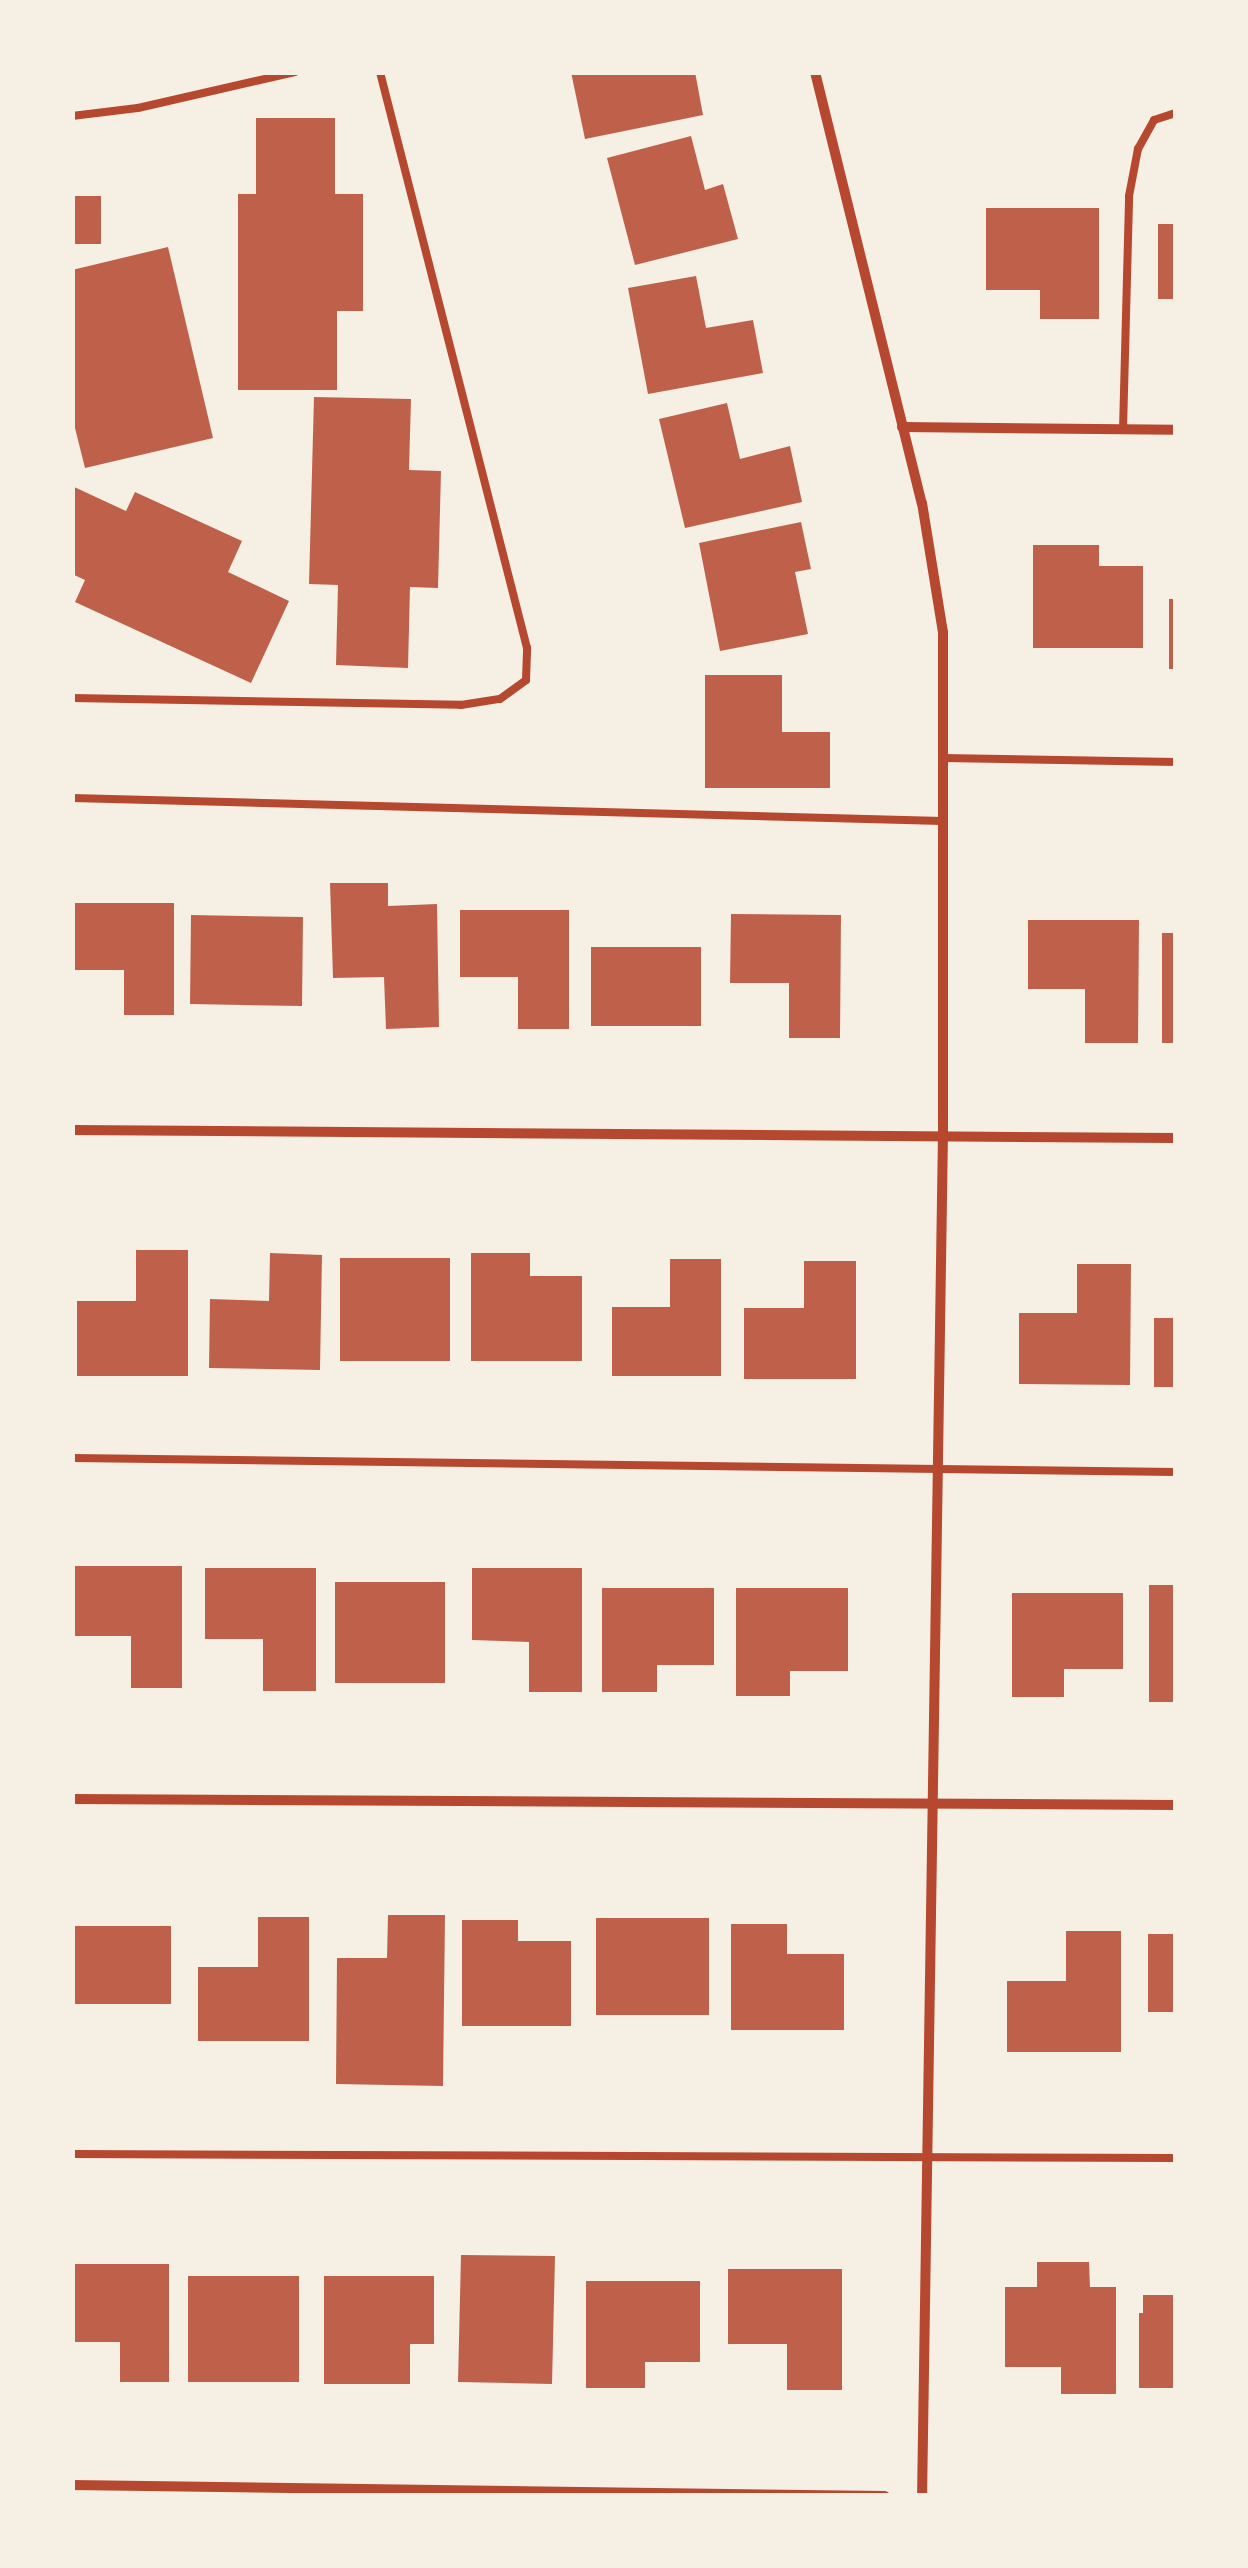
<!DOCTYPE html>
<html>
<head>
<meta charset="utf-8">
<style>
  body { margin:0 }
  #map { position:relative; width:1248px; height:2568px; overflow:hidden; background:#f6efe4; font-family:Merriweather,serif }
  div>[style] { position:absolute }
  .building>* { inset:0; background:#bf614a }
  .service>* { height:8px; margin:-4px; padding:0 4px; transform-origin:4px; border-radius:4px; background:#b5482f }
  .minor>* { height:10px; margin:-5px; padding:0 5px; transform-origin:5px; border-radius:5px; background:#b5482f }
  span { translate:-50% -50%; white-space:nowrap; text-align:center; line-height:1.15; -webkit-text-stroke:10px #f6efe4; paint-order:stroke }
  .frame { position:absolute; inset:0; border:75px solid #f6efe4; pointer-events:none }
</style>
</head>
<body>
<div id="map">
  <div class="building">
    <i style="clip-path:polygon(571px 72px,695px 72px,703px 115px,585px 139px)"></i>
    <i style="clip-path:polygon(256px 118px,335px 118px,335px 194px,363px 194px,363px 311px,337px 311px,337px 390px,238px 390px,238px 194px,256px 194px)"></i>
    <i style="clip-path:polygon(691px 136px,705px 190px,723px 184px,738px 239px,635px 265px,607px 158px)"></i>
    <i style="clip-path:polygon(72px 196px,101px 196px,101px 244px,72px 244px)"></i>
    <i style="clip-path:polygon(986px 208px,1099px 208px,1099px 319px,1040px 319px,1040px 290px,986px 290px)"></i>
    <i style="clip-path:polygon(1158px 224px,1176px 224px,1176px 299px,1158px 299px)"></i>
    <i style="clip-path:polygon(168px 247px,213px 438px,85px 468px,72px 416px,72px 270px)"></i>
    <i style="clip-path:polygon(696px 276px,706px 328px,753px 320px,763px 373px,648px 394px,628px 288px)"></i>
    <i style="clip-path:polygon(314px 397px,411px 399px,409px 470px,441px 471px,438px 588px,410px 587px,408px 668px,336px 665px,338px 585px,309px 584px)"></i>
    <i style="clip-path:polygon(727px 403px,740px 459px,790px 446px,802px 502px,685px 528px,659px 419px)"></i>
    <i style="clip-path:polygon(72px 486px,126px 511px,135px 492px,242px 541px,228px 572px,289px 601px,251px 683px,75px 602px,85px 580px,72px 574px)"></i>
    <i style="clip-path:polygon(801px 522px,811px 569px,795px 572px,808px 634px,720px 651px,699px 543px)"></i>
    <i style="clip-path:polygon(1033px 545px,1099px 545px,1099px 566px,1143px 566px,1143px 648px,1033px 648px)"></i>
    <i style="clip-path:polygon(1169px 599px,1176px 599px,1176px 669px,1169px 669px)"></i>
    <i style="clip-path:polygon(705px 675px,782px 675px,782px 732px,830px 732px,830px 788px,705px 788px)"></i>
    <i style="clip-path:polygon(330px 883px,388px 883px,388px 906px,437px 904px,439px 1027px,386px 1029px,384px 977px,333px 978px)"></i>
    <i style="clip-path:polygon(72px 903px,174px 903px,174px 1015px,124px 1015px,124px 970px,72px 970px)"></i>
    <i style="clip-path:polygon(460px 910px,569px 910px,569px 1029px,518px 1029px,518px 977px,460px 977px)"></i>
    <i style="clip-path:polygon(731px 914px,841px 915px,840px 1038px,789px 1038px,789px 983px,730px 983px)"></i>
    <i style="clip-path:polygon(191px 915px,303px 917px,302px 1006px,190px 1004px)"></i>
    <i style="clip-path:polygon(1028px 920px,1139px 920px,1138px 1043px,1085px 1043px,1085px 989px,1028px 989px)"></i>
    <i style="clip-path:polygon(1162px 933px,1176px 933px,1176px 1043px,1162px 1043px)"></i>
    <i style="clip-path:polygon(591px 947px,701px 947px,701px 1026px,591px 1026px)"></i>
    <i style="clip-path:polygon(136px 1250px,188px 1250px,188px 1376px,77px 1376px,77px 1301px,136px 1301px)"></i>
    <i style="clip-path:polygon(270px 1253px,322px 1255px,320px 1370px,209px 1368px,210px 1299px,269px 1301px)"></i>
    <i style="clip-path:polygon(471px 1253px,530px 1253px,530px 1276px,582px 1276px,582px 1361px,471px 1361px)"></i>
    <i style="clip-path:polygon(340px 1258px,450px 1258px,450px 1361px,340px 1361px)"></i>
    <i style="clip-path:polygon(670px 1259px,721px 1259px,721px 1376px,612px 1376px,612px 1307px,670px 1307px)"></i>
    <i style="clip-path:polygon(804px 1261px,856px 1261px,856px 1379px,744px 1379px,744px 1308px,804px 1308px)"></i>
    <i style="clip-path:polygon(1077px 1264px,1131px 1264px,1130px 1385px,1019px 1384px,1019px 1313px,1077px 1313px)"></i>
    <i style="clip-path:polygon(1154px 1318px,1176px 1318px,1176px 1387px,1154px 1387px)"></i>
    <i style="clip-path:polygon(73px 1566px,182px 1566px,182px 1688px,131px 1688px,131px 1636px,73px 1636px)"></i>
    <i style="clip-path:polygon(205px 1568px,316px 1568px,316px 1691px,263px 1691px,263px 1639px,205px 1639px)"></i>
    <i style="clip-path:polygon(472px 1568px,582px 1568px,582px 1692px,529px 1692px,529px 1642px,472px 1640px)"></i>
    <i style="clip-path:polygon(335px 1582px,445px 1582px,445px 1683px,335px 1683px)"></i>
    <i style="clip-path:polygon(1149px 1585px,1176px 1585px,1176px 1702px,1149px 1702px)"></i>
    <i style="clip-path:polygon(602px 1588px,714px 1588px,714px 1665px,657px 1665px,657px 1692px,602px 1692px)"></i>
    <i style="clip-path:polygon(736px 1588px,848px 1588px,848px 1671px,790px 1671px,790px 1696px,736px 1696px)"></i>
    <i style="clip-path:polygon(1012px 1593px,1123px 1593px,1123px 1669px,1064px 1669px,1064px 1697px,1012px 1697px)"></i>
    <i style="clip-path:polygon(388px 1915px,445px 1915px,443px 2086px,336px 2084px,337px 1958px,387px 1958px)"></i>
    <i style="clip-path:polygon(258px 1917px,309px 1917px,309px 2041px,198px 2041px,198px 1967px,258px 1967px)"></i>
    <i style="clip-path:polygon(596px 1918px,709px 1918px,709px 2015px,596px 2015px)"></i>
    <i style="clip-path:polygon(462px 1920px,518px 1920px,518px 1941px,571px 1941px,571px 2026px,462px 2026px)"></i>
    <i style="clip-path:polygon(731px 1924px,787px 1924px,787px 1954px,844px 1954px,844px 2030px,731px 2030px)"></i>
    <i style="clip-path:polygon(72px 1926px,171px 1926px,171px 2004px,72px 2004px)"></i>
    <i style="clip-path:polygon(1066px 1931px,1121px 1931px,1121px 2052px,1007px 2052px,1007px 1981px,1066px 1981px)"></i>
    <i style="clip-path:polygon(1148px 1934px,1176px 1934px,1176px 2012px,1148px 2012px)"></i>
    <i style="clip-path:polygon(461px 2255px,555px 2256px,552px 2384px,458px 2382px)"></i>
    <i style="clip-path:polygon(1037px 2262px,1089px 2262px,1090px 2287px,1116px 2287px,1116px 2394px,1061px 2394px,1061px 2367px,1005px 2367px,1005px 2287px,1037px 2287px)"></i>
    <i style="clip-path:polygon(72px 2264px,169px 2264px,169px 2382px,120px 2382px,120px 2342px,72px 2342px)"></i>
    <i style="clip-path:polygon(728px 2269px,842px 2269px,842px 2390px,787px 2390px,787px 2344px,728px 2344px)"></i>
    <i style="clip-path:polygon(188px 2276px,299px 2276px,299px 2382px,188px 2382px)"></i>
    <i style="clip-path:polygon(324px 2276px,434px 2276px,434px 2344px,410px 2344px,410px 2384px,324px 2384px)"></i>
    <i style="clip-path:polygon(586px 2281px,700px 2281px,700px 2362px,645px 2362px,645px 2388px,586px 2388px)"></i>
    <i style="clip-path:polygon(1143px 2295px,1176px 2295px,1176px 2388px,1139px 2388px,1139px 2313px,1143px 2313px)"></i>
  </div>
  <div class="service">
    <i style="left:72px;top:116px;width:66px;rotate:-6.9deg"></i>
    <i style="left:138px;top:108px;width:161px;rotate:-12.9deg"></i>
    <i style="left:1123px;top:430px;width:234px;rotate:-88.5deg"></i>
    <i style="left:1129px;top:196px;width:48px;rotate:-79.2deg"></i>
    <i style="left:1138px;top:149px;width:33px;rotate:-61deg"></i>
    <i style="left:1154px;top:120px;width:23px;rotate:-18deg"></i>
    <i style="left:72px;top:698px;width:389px;rotate:1deg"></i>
    <i style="left:461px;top:705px;width:39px;rotate:-9deg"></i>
    <i style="left:500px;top:699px;width:32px;rotate:-36deg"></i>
    <i style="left:526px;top:680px;width:32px;rotate:-88deg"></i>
    <i style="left:527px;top:648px;width:594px;rotate:-104.32deg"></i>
    <i style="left:943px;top:758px;width:233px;rotate:1deg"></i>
    <i style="left:72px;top:798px;width:871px;rotate:1.51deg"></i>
    <i style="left:72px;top:1458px;width:1104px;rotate:0.73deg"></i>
    <i style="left:72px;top:2154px;width:1104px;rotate:0.21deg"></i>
  </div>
  <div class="minor">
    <i style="left:815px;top:72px;width:444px;rotate:76.1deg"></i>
    <i style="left:922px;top:503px;width:131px;rotate:80.8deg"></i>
    <i style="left:943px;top:632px;width:501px;rotate:90deg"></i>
    <i style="left:943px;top:1133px;width:1363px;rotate:90.88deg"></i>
    <i style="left:902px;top:427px;width:274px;rotate:0.6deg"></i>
    <i style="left:72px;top:1130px;width:1104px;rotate:0.42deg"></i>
    <i style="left:72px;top:1799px;width:1104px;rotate:0.31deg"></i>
    <i style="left:72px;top:2485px;width:813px;rotate:0.78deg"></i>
  </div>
  <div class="frame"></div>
</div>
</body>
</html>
